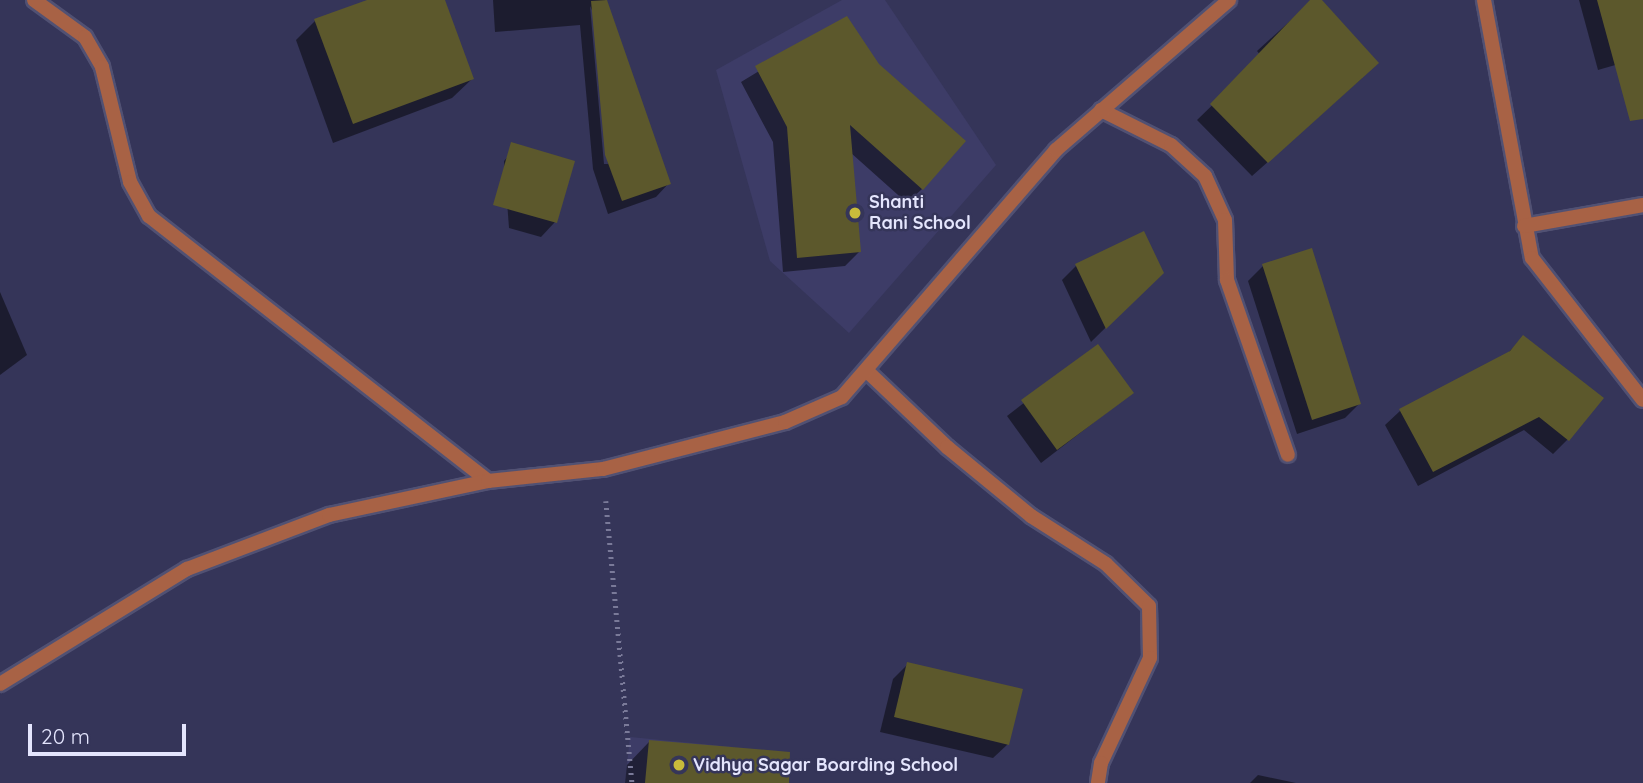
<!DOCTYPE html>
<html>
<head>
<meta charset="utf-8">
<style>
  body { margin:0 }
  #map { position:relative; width:1643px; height:783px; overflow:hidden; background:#353559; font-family:Quicksand,sans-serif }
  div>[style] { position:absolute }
  .built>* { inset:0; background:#3d3c67 }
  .shadow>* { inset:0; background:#0007 }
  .building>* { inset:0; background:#5c582c }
  .path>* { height:4.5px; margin-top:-2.25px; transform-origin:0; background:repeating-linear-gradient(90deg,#7a7a99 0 2px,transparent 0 7px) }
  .roads { filter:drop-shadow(2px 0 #515173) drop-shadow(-2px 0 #515173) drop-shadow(0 2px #515173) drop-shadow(0 -2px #515173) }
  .street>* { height:14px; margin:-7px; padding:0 7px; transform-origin:7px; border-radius:7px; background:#a86245 }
  .dots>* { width:19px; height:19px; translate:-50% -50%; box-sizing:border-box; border:4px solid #353559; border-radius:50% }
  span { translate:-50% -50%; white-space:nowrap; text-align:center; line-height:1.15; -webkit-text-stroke:5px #353559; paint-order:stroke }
  .poi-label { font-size:18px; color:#e4e5fd; font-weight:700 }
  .left { translate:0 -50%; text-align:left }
  .scale { position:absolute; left:28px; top:724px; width:158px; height:32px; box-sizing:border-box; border:4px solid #e4e5fd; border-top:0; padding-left:9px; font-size:21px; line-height:24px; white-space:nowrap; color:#e4e5fd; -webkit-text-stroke:5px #353559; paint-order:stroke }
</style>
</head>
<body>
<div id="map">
  <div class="built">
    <i style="clip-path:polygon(842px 0,885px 0,996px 165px,849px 333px,770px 261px,716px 70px)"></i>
    <i style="clip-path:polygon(630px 737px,733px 747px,730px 783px,625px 783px)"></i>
  </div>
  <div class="shadow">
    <i style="clip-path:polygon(372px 0,443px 0,472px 79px,452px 98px,333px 143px,296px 40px,315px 21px)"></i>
    <i style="clip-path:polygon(evenodd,493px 0,605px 0,669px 183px,656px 197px,608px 214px,593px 169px,580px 25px,495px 32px,493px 0,590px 6px,594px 14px,608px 164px,604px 164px,590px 6px)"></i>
    <i style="clip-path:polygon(1313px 0,1320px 0,1362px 78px,1252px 176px,1197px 120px,1262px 57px,1257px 51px)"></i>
    <i style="clip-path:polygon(1579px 0,1643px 0,1643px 57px,1598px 70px)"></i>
    <i style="clip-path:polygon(846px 18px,922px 189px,907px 203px,851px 153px,859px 252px,845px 266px,783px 272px,773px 142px,741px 82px)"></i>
    <i style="clip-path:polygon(518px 146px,555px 222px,541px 237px,509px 228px,504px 161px)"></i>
    <i style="clip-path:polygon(1076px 266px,1162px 272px,1091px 342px,1062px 280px)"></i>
    <i style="clip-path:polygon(1263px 266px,1359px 404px,1345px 418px,1297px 434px,1248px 281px)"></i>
    <i style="clip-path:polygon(0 292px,27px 355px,0 375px)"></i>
    <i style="clip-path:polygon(1523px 337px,1568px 439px,1553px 454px,1524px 430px,1418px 486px,1385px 425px,1400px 411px,1506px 355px)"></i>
    <i style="clip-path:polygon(1098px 346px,1132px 393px,1041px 463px,1007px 416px)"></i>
    <i style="clip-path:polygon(908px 664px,1008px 744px,993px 758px,880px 732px,893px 679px)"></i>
    <i style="clip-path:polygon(649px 742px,728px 783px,625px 783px,627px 765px)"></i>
    <i style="clip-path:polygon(1258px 775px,1296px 783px,1250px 783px)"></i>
  </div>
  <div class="building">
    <i style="clip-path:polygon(367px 0,445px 0,474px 79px,353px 124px,314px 19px)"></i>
    <i style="clip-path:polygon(607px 0,671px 184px,622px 201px,605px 155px,591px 1px)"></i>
    <i style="clip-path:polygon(1310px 0,1322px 0,1379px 63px,1268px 163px,1210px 104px)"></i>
    <i style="clip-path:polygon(1597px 0,1643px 0,1643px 119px,1630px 121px)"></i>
    <i style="clip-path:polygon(847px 16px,879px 64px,966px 141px,923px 190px,850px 125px,861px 252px,797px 258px,787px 127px,755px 66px)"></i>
    <i style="clip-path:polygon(511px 142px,575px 161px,557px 223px,493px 205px)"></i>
    <i style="clip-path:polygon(1144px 231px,1164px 273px,1106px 329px,1075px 264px)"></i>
    <i style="clip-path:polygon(1312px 248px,1361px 404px,1312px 420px,1262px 264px)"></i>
    <i style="clip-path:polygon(1523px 335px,1604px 398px,1569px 441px,1539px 417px,1433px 472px,1399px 409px,1510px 351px)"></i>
    <i style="clip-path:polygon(1098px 344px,1134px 393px,1057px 450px,1021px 400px)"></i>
    <i style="clip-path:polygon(907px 662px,1023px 689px,1009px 745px,894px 717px)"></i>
    <i style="clip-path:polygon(649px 740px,790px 752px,789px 783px,645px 783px)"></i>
  </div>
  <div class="path">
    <i style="left:606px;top:501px;width:283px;rotate:84.7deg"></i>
  </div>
  <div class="roads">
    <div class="street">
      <i style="left:34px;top:0;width:63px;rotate:36deg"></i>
      <i style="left:85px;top:37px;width:34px;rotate:60deg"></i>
      <i style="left:102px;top:67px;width:118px;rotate:76.3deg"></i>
      <i style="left:130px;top:182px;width:39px;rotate:61deg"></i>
      <i style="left:149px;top:216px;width:430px;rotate:38deg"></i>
      <i style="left:1484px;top:0;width:262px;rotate:79.5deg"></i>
      <i style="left:1532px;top:258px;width:180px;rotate:52deg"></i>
      <i style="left:1101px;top:110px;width:78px;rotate:26.6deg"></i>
      <i style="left:1171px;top:145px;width:46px;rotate:42.4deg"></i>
      <i style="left:1205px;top:176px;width:48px;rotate:65.6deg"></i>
      <i style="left:1225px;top:220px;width:60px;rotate:88.1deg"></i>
      <i style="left:1227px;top:280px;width:185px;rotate:70.8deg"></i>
      <i style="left:1524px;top:226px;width:121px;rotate:-10deg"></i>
      <i style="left:869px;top:373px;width:108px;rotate:43.5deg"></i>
      <i style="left:947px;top:447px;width:109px;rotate:39.4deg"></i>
      <i style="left:1031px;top:516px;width:89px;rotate:32.6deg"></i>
      <i style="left:1106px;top:564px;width:60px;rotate:44.3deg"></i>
      <i style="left:1149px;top:606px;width:52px;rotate:88.9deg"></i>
      <i style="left:1150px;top:658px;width:116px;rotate:115deg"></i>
      <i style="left:1101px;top:763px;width:20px;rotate:99deg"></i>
      <i style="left:0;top:684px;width:220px;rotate:-31.6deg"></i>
      <i style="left:187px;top:569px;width:152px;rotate:-20.8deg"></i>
      <i style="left:329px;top:515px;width:163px;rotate:-12.1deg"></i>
      <i style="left:488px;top:481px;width:116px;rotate:-6deg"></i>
      <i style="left:603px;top:469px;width:188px;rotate:-14.5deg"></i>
      <i style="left:785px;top:422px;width:62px;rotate:-23.7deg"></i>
      <i style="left:842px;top:397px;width:327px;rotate:-49.1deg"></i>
      <i style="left:1056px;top:150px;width:229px;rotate:-40.9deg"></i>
    </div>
  </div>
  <div class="dots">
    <i style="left:855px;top:213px;background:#c8bb3b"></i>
    <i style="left:679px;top:765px;background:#c8bb3b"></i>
  </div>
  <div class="poi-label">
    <span class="left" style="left:869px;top:213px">Shanti<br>Rani School</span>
    <span class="left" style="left:693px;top:765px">Vidhya Sagar Boarding School</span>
  </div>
  <div class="scale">20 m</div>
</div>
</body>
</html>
